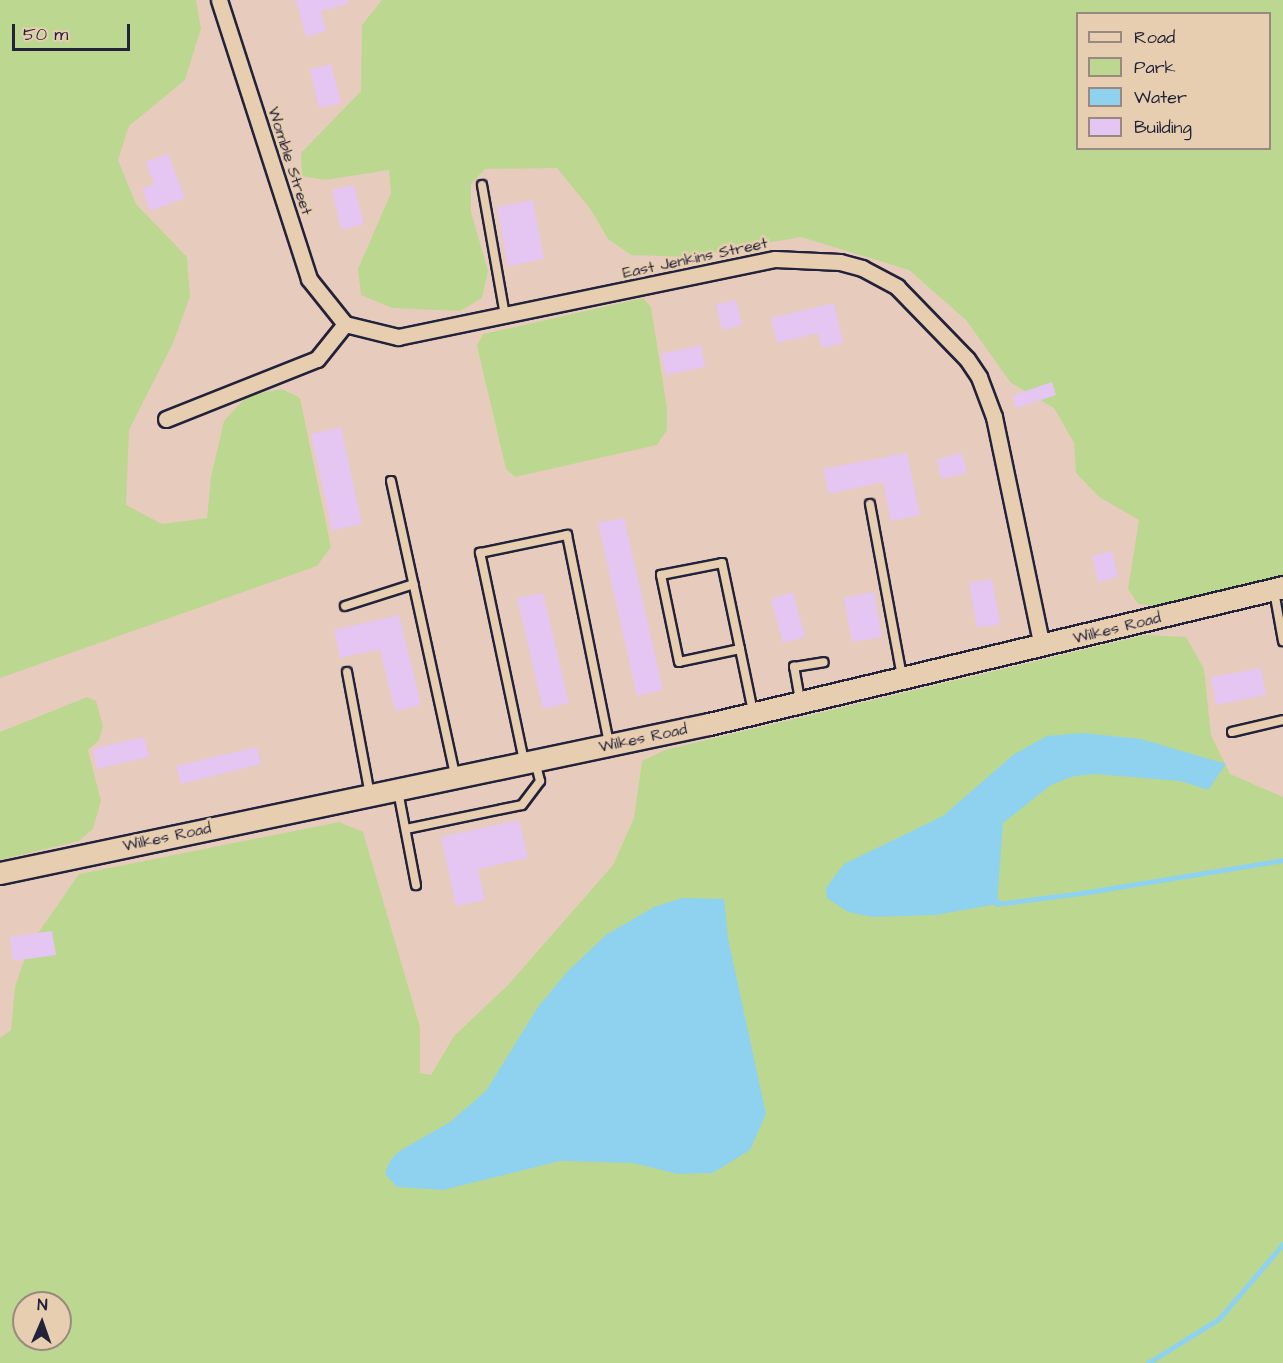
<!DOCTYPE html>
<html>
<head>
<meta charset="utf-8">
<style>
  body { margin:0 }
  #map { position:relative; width:1283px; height:1363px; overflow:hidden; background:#e7ccbd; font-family:"Architects Daughter",sans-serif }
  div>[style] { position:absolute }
  .green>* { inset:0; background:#bcd890 }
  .water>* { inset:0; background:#8ed2ef }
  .stream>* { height:4.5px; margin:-2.25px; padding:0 2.25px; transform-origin:2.25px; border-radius:2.25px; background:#8ed2ef }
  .building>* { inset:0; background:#e5c5f2 }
  .roads { filter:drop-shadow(2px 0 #22223b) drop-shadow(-2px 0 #22223b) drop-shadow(0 2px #22223b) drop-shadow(0 -2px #22223b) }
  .lane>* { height:8px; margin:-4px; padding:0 4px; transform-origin:4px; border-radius:4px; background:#e8ceb0 }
  .street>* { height:15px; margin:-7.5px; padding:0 7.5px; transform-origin:7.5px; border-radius:7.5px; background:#e8ceb0 }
  .secondary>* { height:21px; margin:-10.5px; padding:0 10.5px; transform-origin:10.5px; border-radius:10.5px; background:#e8ceb0 }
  span { translate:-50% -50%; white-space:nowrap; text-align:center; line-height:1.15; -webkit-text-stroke:5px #e8ceb0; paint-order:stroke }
  .street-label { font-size:16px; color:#22223b }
  .legend { position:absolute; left:1076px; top:12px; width:195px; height:138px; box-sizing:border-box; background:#e8ceb0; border:2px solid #998981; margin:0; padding:8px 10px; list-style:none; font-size:18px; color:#22223b }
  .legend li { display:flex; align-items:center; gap:12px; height:30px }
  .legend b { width:30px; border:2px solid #998981 }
  .north { position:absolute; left:12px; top:1291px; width:60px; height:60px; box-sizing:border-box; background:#e8ceb0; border:2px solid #998981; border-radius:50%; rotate:2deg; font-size:16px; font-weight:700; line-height:24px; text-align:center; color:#22223b }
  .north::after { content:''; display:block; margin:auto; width:21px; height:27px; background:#22223b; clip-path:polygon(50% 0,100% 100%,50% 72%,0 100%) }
  .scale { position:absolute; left:12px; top:24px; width:118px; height:27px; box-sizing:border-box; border:3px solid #22223b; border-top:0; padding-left:8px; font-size:18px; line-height:21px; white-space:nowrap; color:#22223b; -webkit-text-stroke:4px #e8ceb0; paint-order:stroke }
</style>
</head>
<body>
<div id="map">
  <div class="green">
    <i style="clip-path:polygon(0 0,196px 0,201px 28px,185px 80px,129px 126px,118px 160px,136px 204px,187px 257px,190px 297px,173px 343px,129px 430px,126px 505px,162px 524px,207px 518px,211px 477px,224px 421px,247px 396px,282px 389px,300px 398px,331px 547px,317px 566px,0 678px)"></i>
    <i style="clip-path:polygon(evenodd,382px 0,1283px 0,1283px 576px,1171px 608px,1138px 604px,1128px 589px,1139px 520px,1099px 497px,1076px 473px,1074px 443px,1054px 408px,1011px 383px,966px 320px,909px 270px,801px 237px,687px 257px,631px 255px,608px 239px,591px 210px,557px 168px,485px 169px,471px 184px,471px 212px,488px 271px,482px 298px,460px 311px,392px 308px,361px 295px,358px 269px,391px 193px,389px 170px,325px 180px,302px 176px,301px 153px,361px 91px,362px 25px,382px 0,1078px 14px,1270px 14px,1270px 148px,1078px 148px,1078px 14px)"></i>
    <i style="clip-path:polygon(643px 298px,651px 307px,667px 408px,667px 430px,657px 445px,515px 477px,506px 469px,477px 346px,483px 334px)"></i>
    <i style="clip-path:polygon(evenodd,1145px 635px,1186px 637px,1204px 669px,1211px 735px,1230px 774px,1283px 797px,1283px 1363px,0 1363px,0 1038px,11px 1030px,15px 987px,29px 946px,79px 874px,339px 822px,363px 832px,420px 1027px,420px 1073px,431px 1075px,454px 1036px,508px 985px,613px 865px,634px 818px,642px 761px,665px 750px,1145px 635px,24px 1303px,60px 1303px,60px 1339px,24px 1339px,24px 1303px)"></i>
    <i style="clip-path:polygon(87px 697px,96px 701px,103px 726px,99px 740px,88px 750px,101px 801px,93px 829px,79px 841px,0 860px,0 732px)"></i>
  </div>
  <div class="water">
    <i style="clip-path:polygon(1083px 733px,1141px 739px,1226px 764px,1208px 790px,1180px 781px,1095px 774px,1074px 776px,1051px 785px,1003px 823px,997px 904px,936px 915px,872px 917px,848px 912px,827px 898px,826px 888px,844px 864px,943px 816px,1013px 755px,1047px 736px)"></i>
    <i style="clip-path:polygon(682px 898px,724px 899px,728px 938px,766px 1114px,750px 1150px,713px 1173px,678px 1174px,633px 1163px,560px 1161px,443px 1190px,397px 1187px,385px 1174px,390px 1161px,398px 1152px,450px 1122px,486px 1091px,538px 1007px,567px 972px,606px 935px,654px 907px)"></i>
  </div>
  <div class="stream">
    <i style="left:997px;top:900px;width:4px;rotate:90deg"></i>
    <i style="left:997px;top:904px;width:86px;rotate:-7.4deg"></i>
    <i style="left:1082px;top:893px;width:204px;rotate:-9.3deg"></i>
    <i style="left:1148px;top:1363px;width:84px;rotate:-31.8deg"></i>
    <i style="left:1219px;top:1319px;width:99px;rotate:-49.5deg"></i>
  </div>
  <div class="building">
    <i style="clip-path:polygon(296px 0,347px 0,348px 4px,321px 11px,326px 31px,306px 37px)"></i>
    <i style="clip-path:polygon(331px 64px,341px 103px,319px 108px,310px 69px)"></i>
    <i style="clip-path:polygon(168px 154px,185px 198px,150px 211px,142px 189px,154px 184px,146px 162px)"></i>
    <i style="clip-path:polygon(354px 185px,364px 224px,341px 230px,332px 190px)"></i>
    <i style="clip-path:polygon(533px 200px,544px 259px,508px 266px,497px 207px)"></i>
    <i style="clip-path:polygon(736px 300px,742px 325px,722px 330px,716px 305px)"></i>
    <i style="clip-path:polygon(834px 303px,843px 343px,822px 348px,818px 333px,777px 343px,771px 318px)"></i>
    <i style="clip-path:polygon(701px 345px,705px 367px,666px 375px,661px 354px)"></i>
    <i style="clip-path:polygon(1052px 382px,1056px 395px,1016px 408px,1012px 396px)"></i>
    <i style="clip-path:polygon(341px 427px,362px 524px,332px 530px,311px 434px)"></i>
    <i style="clip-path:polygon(907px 453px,920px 515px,891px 521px,883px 482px,829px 494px,823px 469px)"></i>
    <i style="clip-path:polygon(962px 453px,967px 473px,941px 479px,937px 459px)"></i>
    <i style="clip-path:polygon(624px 518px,663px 690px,637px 696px,598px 523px)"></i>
    <i style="clip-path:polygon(1112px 551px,1118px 577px,1098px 582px,1092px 556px)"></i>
    <i style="clip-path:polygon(992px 579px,1000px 624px,977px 628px,969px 583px)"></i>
    <i style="clip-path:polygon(793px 592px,805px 637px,783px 643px,771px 599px)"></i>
    <i style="clip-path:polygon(874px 592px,882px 637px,852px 642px,844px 598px)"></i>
    <i style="clip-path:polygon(543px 593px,569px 703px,543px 709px,517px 598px)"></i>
    <i style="clip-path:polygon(399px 615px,421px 705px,395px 711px,380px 649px,340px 658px,334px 630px)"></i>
    <i style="clip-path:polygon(1261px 668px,1266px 695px,1216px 705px,1211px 677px)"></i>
    <i style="clip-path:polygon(144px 737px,149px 757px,97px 769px,93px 749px)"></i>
    <i style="clip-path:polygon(257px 747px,261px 764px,181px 784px,176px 766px)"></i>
    <i style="clip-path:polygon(519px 820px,528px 858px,478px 869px,485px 900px,456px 906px,441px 837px)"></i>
    <i style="clip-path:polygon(52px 931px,56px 955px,13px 961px,10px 937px)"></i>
  </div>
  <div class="roads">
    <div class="lane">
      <i style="left:482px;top:185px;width:133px;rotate:80deg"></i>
      <i style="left:391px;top:481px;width:301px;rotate:77.7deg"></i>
      <i style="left:870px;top:504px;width:175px;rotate:79.5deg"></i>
      <i style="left:1274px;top:591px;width:51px;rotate:79.8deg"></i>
      <i style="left:345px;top:606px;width:72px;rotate:-17.7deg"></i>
      <i style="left:740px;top:649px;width:62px;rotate:168deg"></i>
      <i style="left:679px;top:662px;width:89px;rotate:-101.7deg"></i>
      <i style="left:661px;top:575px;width:62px;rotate:-11.1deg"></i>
      <i style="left:722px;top:563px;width:88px;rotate:78.2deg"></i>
      <i style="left:740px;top:649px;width:64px;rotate:78.3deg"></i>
      <i style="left:347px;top:672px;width:125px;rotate:79.4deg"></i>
      <i style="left:800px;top:700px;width:34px;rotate:-100deg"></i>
      <i style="left:794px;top:667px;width:30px;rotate:-9deg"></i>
      <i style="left:1232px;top:732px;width:52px;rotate:-13.2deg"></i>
      <i style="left:524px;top:761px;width:213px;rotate:-101.9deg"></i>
      <i style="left:480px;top:553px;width:89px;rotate:-11.7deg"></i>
      <i style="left:567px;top:535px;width:212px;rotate:78.6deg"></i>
      <i style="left:398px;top:791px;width:96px;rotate:79.2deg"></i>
      <i style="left:406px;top:829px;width:118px;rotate:-11.7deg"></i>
      <i style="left:522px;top:805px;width:30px;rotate:-53deg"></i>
      <i style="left:540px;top:781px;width:21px;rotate:-104deg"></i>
    </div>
    <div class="street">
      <i style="left:219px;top:0;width:293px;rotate:72.1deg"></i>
      <i style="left:309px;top:279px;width:58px;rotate:51.3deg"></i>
      <i style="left:166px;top:419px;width:162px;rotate:-21.7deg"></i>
      <i style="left:317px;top:359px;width:45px;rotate:-51.3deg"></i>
      <i style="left:345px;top:324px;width:55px;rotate:13.8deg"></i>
      <i style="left:398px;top:337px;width:385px;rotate:-11.7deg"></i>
      <i style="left:775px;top:259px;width:65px;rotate:2.6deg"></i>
      <i style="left:840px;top:262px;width:23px;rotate:15deg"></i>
      <i style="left:862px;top:268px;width:40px;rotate:28deg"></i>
      <i style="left:897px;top:287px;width:100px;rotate:45.8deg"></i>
      <i style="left:967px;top:359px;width:22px;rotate:56deg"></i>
      <i style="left:979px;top:377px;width:43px;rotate:69.4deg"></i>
      <i style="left:994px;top:417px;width:234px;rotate:78.2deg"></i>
    </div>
    <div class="secondary">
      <i style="left:0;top:873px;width:724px;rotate:-11.87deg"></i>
      <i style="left:709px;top:724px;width:590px;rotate:-13.42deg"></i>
    </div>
  </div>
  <div class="street-label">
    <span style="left:290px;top:161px;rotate:72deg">Womble Street</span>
    <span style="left:695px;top:258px;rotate:-12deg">East Jenkins Street</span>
    <span style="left:1117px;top:628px;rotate:-14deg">Wilkes Road</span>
    <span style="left:643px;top:738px;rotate:-12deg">Wilkes Road</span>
    <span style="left:167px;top:837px;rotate:-12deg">Wilkes Road</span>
  </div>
  <ul class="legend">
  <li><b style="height:8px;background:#e8ceb0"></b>Road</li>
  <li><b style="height:16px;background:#bcd890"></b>Park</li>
  <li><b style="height:16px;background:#8ed2ef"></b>Water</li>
  <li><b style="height:16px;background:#e5c5f2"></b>Building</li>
  </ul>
  <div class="north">N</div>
  <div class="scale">50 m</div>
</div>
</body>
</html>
